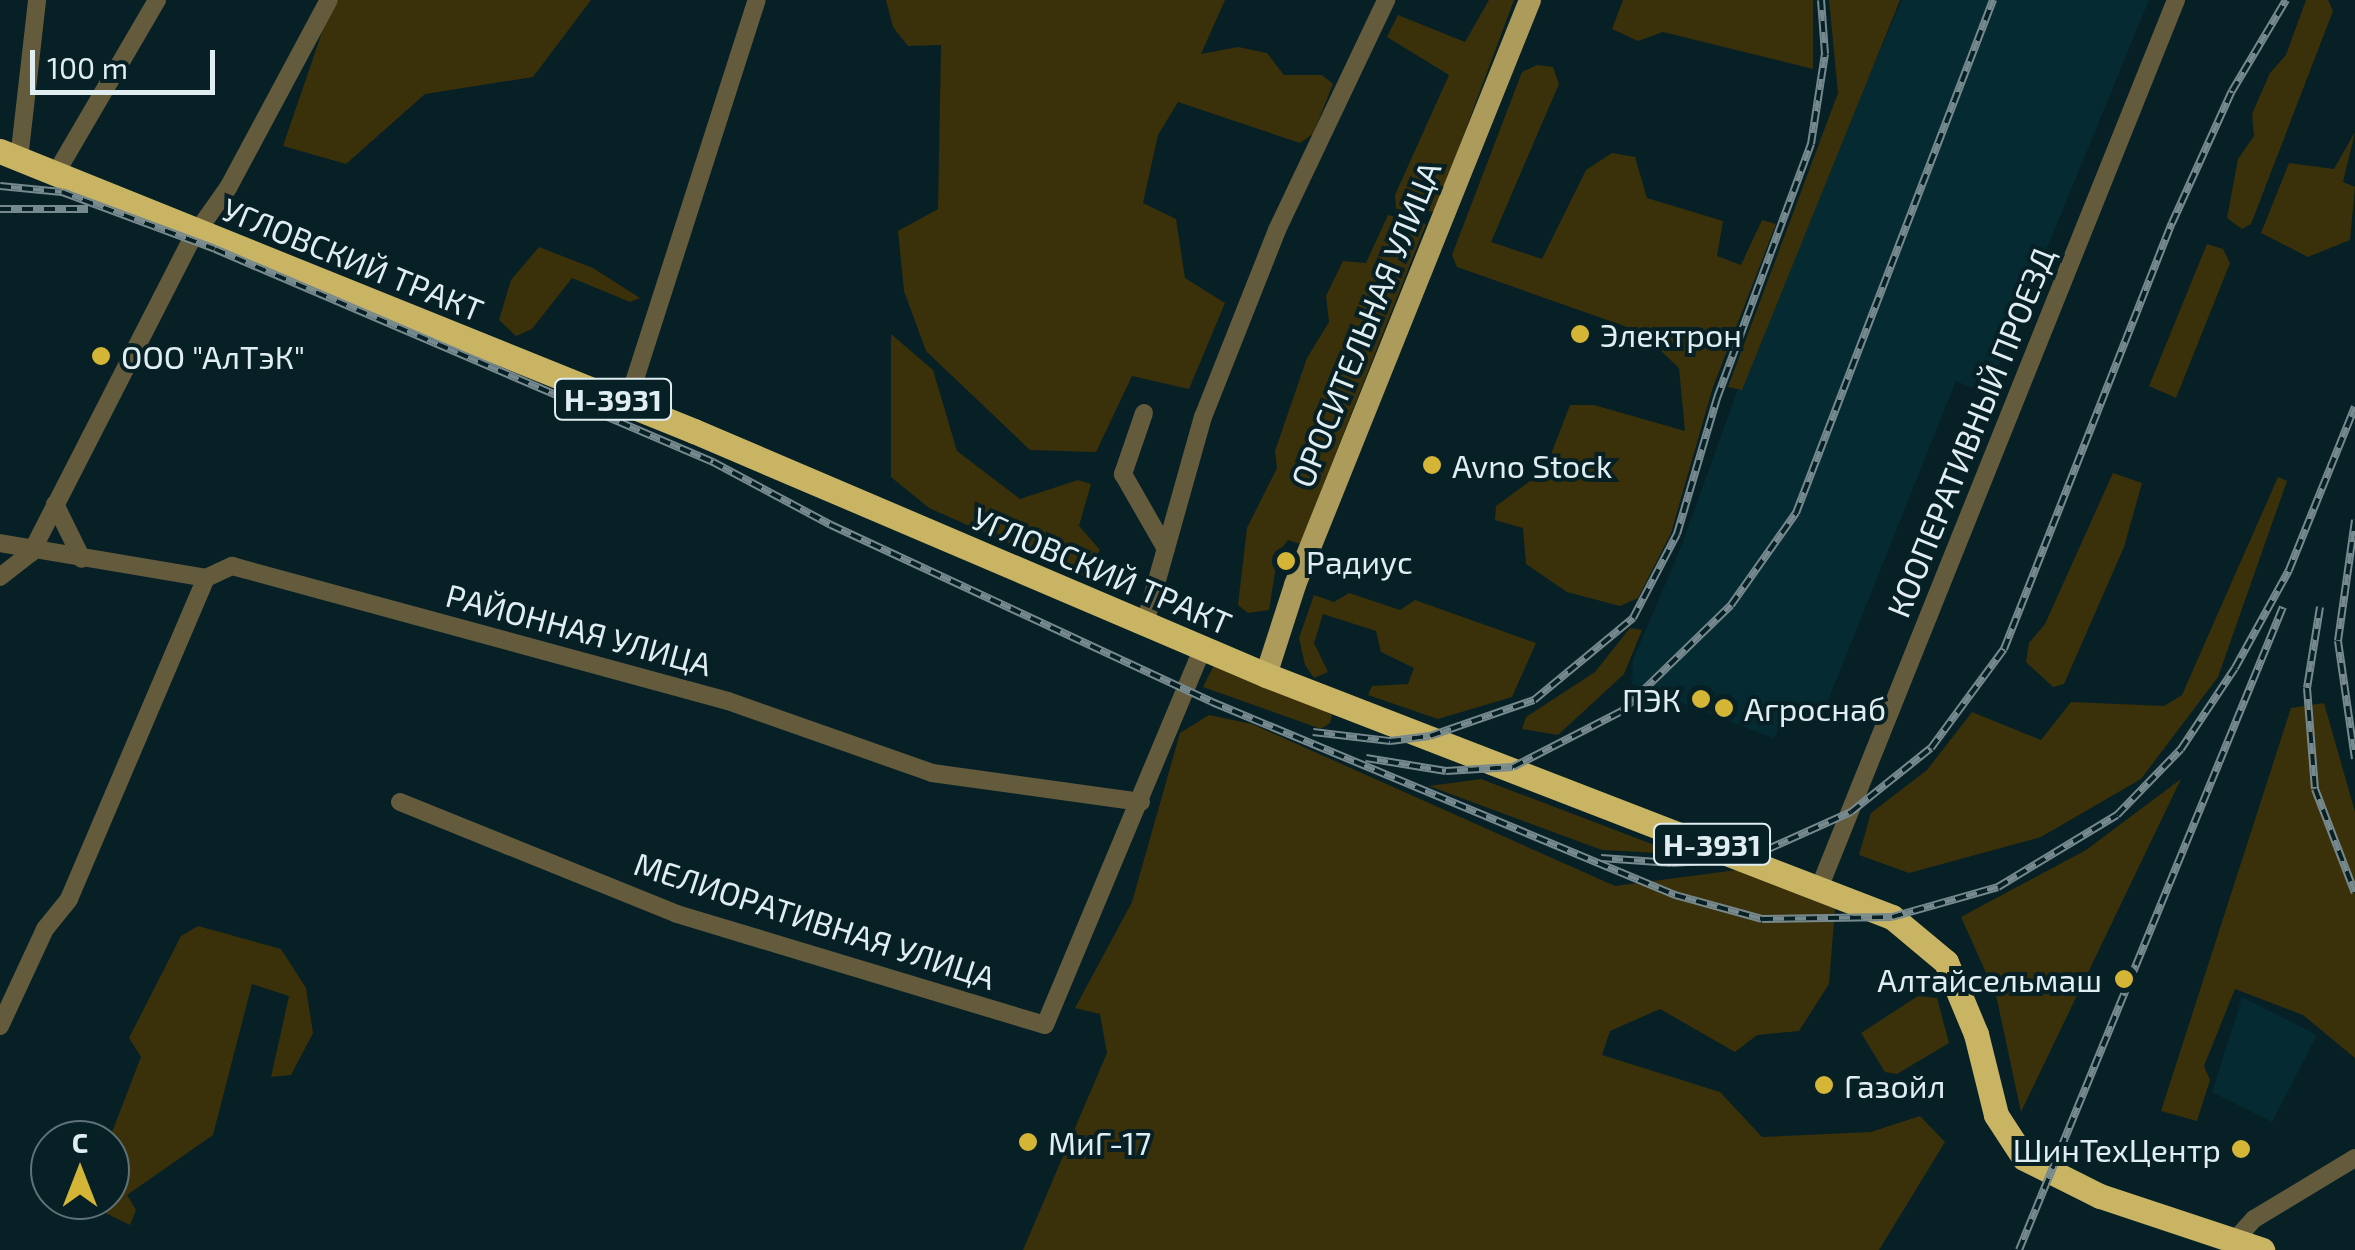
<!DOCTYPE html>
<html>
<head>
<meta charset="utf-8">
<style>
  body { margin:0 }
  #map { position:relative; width:2355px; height:1250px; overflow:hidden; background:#072026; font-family:"Exo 2",sans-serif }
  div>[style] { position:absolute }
  .built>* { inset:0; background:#052a31 }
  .green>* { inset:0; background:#3a3009 }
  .minor>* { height:18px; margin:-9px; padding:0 9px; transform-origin:9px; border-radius:9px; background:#645b3d }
  .major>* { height:22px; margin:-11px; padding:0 11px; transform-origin:11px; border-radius:11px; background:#ac9b5a }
  .highway>* { height:25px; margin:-12.5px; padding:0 12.5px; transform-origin:12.5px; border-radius:12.5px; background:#c9b464 }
  .rail>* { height:8px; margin-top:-4px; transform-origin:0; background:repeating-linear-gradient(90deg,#072026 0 11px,#76898e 0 22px); box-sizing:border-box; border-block:2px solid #76898e }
  .dots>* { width:28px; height:28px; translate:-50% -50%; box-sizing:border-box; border:5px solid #072026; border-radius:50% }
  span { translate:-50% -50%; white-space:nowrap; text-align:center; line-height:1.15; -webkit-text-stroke:8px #072026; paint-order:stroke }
  .shield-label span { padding:2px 8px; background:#072026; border:2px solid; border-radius:8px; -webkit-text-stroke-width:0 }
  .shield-label { font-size:30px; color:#e0eef2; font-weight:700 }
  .street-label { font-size:32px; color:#e0eef2 }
  .poi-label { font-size:32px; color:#e0eef2 }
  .left { translate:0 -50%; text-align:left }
  .right { translate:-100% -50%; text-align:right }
  .north { position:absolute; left:30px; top:1120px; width:100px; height:100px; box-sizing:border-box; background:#072026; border:2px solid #5e7278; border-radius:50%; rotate:0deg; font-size:28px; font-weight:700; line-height:40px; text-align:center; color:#e0eef2 }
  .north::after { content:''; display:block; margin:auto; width:35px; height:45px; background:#d5b535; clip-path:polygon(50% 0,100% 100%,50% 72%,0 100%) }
  .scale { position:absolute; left:30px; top:50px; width:185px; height:45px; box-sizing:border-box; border:5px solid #e0eef2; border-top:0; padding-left:12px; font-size:30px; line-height:35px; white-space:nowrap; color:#e0eef2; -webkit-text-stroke:8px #072026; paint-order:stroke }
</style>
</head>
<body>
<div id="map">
  <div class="built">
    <i style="clip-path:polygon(1902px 0,2149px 0,1987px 394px,1956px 381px,1821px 718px,1786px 720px,1773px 738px,1632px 684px,1633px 660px,1681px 547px,1761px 325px)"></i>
    <i style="clip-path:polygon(2242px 997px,2317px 1035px,2272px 1122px,2212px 1092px)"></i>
  </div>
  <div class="green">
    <i style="clip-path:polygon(333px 0,591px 0,533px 77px,425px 94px,346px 164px,283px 146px)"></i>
    <i style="clip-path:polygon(886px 0,1225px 0,1201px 54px,1238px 47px,1267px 53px,1284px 75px,1322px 75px,1333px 84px,1313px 134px,1300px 143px,1178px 102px,1158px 135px,1143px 203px,1176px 219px,1185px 278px,1225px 303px,1189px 389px,1132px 376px,1096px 452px,1030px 450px,926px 351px,904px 291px,898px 231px,938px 209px,941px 45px,908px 46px,893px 27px)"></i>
    <i style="clip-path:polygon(1489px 0,1514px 0,1435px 212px,1396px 209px,1395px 195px,1449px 75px,1387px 37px,1398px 15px,1465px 42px)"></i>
    <i style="clip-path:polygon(1623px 0,1813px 0,1813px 69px,1663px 32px,1638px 41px,1612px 29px)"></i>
    <i style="clip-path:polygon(1829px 0,1900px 0,1742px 390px,1728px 387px,1838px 93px)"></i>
    <i style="clip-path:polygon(2306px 0,2328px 0,2333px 11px,2251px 224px,2242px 229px,2227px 218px,2238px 159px,2254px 136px,2252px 114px,2270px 73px,2286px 55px)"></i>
    <i style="clip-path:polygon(1537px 65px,1553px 67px,1559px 84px,1491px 242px,1542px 259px,1586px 170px,1612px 153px,1635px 157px,1647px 198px,1723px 221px,1717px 256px,1741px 265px,1762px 220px,1776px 224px,1713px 387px,1671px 533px,1638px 598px,1620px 606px,1567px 592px,1526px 564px,1523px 528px,1495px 520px,1496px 506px,1545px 470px,1570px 405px,1594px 405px,1685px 431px,1679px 368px,1661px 351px,1664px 340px,1457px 267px,1452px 255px,1522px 72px)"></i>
    <i style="clip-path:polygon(2355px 132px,2343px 182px,2355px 187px,2350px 240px,2308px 257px,2261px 233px,2289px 163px,2334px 169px)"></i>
    <i style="clip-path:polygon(1388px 215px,1426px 224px,1300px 544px,1288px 540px,1278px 553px,1269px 610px,1248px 613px,1238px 605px,1247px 528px,1277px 468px,1275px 451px,1307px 358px,1329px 322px,1326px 296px,1343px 261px,1366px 263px)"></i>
    <i style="clip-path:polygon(2207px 244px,2223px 249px,2230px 263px,2176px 398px,2149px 386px)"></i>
    <i style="clip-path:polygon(539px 247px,593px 268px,640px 298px,630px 302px,572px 278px,532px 329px,516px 336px,499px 320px,511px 280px)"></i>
    <i style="clip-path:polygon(891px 334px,933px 370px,957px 451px,1020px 499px,1078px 480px,1091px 484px,1079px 526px,1100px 550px,1083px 576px,929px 508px,891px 477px)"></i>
    <i style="clip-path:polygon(2113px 473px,2142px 483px,2124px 547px,2064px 684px,2053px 687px,2026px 662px,2029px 643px,2045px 624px)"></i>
    <i style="clip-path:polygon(2278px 477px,2287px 481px,2218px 677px,2141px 779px,2041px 837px,1909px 873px,1859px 855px,1871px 813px,1927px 770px,1972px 712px,2041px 740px,2071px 702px,2164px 706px,2182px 695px)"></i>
    <i style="clip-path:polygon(1349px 593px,1400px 610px,1415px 600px,1536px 643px,1512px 697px,1438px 719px,1368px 695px,1372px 686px,1408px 684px,1414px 668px,1381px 652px,1376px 631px,1323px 614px,1314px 643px,1328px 672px,1314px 678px,1305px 665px,1299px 638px,1314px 595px,1334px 602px)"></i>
    <i style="clip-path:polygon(1630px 628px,1642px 630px,1624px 674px,1558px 735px,1522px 729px,1526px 717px,1595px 672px)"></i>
    <i style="clip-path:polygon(1217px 659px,1332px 715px,1330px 723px,1321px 729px,1203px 687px)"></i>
    <i style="clip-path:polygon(2324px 703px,2355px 812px,2355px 1058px,2303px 1015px,2235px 989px,2204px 1066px,2210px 1080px,2197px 1121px,2161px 1111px,2291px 708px)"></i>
    <i style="clip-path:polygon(1209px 715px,1252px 724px,1615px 886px,1737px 870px,1835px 909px,1829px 984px,1799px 1031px,1757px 1035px,1735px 1052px,1660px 1009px,1610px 1031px,1602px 1055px,1720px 1092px,1762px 1137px,1871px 1132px,1920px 1116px,1945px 1142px,1879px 1250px,1023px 1250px,1107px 1053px,1100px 1014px,1075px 1008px,1132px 902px,1180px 733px)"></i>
    <i style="clip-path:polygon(1481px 779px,1678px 854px,1602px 850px,1429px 786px)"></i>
    <i style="clip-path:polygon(2181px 779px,2021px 1112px,1996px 995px,1961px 917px,2086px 850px)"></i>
    <i style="clip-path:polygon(198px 926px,281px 949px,306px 988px,313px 1033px,291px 1075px,271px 1077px,289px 996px,252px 984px,213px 1135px,127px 1195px,136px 1210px,130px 1225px,95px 1208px,94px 1200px,110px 1200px,109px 1140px,141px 1057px,129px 1038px,181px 936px)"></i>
    <i style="clip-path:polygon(1918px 996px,1937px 998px,1949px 1043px,1897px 1074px,1885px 1072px,1861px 1033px)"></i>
  </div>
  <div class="minor">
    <i style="left:19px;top:159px;width:160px;rotate:-83.5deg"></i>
    <i style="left:56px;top:173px;width:200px;rotate:-59.7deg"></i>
    <i style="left:627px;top:404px;width:424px;rotate:-72.2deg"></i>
    <i style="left:1144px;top:413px;width:65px;rotate:109deg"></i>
    <i style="left:1123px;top:474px;width:86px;rotate:60.2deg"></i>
    <i style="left:55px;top:504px;width:61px;rotate:63.9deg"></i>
    <i style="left:0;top:543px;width:209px;rotate:9.6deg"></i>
    <i style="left:206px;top:578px;width:29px;rotate:-25deg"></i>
    <i style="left:232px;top:566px;width:514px;rotate:15.23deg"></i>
    <i style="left:728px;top:701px;width:216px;rotate:19.4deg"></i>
    <i style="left:932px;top:773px;width:211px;rotate:7.9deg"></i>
    <i style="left:0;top:577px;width:39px;rotate:-38deg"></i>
    <i style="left:31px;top:553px;width:352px;rotate:-62.9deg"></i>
    <i style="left:191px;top:240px;width:64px;rotate:-54.6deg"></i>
    <i style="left:228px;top:188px;width:213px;rotate:-61.8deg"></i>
    <i style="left:1145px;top:623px;width:214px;rotate:-74.3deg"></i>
    <i style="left:1203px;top:417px;width:201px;rotate:-68.4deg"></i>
    <i style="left:1277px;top:230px;width:255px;rotate:-64.6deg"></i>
    <i style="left:400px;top:802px;width:299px;rotate:22deg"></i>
    <i style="left:677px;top:914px;width:384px;rotate:16.8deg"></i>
    <i style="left:1045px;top:1025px;width:409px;rotate:-67.3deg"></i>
    <i style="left:1820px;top:886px;width:955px;rotate:-68.11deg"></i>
    <i style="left:0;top:1026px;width:107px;rotate:-65.1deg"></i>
    <i style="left:45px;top:929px;width:38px;rotate:-51deg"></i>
    <i style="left:69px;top:899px;width:349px;rotate:-66.9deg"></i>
    <i style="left:2234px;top:1241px;width:30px;rotate:-48deg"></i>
    <i style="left:2254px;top:1219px;width:118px;rotate:-31.1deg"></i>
  </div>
  <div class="major">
    <i style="left:1266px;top:675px;width:95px;rotate:-72.1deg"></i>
    <i style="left:1295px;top:585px;width:630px;rotate:-68.11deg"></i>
  </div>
  <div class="highway">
    <i style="left:0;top:151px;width:748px;rotate:21.97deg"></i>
    <i style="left:694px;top:431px;width:622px;rotate:23.1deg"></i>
    <i style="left:1266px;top:675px;width:671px;rotate:21.14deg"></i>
    <i style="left:1892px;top:917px;width:70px;rotate:39.8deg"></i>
    <i style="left:1946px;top:962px;width:78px;rotate:67.4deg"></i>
    <i style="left:1976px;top:1034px;width:83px;rotate:76.1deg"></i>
    <i style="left:1996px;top:1115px;width:51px;rotate:56.9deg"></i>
    <i style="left:2024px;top:1158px;width:85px;rotate:26.6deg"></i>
    <i style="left:2100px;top:1196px;width:171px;rotate:18.4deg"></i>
  </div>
  <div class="rail">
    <i style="left:0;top:186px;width:62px;rotate:5.5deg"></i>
    <i style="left:62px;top:192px;width:163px;rotate:20.4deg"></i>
    <i style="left:215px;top:249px;width:542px;rotate:23.16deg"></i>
    <i style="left:713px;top:462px;width:134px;rotate:28.1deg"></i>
    <i style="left:831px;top:525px;width:420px;rotate:24.9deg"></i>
    <i style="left:1212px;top:702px;width:502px;rotate:22.63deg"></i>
    <i style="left:1675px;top:895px;width:90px;rotate:15.4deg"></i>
    <i style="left:1762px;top:919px;width:130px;rotate:-0.9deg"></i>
    <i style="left:1892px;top:917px;width:110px;rotate:-15.8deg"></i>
    <i style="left:1998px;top:887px;width:139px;rotate:-31.2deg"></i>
    <i style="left:2117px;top:815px;width:92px;rotate:-45.9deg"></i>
    <i style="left:2181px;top:749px;width:97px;rotate:-56.3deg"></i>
    <i style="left:2235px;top:668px;width:112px;rotate:-61.1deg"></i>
    <i style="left:2289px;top:570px;width:176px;rotate:-68deg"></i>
    <i style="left:0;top:209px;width:88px"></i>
    <i style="left:2355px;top:520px;width:122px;rotate:98deg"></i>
    <i style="left:2338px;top:641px;width:119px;rotate:81.8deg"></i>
    <i style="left:2320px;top:607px;width:82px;rotate:99.1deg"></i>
    <i style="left:2307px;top:688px;width:101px;rotate:85.5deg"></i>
    <i style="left:2315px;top:789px;width:111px;rotate:69deg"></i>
    <i style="left:1313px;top:732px;width:78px;rotate:6.7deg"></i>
    <i style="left:1390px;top:741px;width:40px;rotate:-7.1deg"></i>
    <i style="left:1430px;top:736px;width:110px;rotate:-19.1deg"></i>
    <i style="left:1534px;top:700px;width:129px;rotate:-39.6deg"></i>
    <i style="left:1633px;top:618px;width:95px;rotate:-62.4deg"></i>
    <i style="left:1677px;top:534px;width:142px;rotate:-73.6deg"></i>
    <i style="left:1717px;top:398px;width:271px;rotate:-69.7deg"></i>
    <i style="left:1811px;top:144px;width:91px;rotate:-81.2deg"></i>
    <i style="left:1825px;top:54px;width:54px;rotate:-94.2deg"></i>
    <i style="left:1366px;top:758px;width:81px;rotate:9.2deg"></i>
    <i style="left:1446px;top:771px;width:67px;rotate:-3.4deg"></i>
    <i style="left:1513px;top:767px;width:123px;rotate:-27.2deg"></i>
    <i style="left:1622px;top:711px;width:152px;rotate:-44.2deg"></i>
    <i style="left:1731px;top:605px;width:113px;rotate:-54.8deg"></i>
    <i style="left:1796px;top:513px;width:550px;rotate:-68.99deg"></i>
    <i style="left:1601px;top:858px;width:71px;rotate:4deg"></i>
    <i style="left:1672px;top:863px;width:76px;rotate:-3.8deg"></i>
    <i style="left:1748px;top:858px;width:113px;rotate:-24.1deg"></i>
    <i style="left:1851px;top:812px;width:102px;rotate:-38.7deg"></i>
    <i style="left:1931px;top:748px;width:123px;rotate:-53.6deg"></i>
    <i style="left:2004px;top:649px;width:458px;rotate:-68.5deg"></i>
    <i style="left:2172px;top:223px;width:145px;rotate:-65.6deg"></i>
    <i style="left:2232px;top:91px;width:106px;rotate:-59.3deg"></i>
    <i style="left:2019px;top:1250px;width:695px;rotate:-67.68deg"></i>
  </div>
  <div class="dots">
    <i style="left:1580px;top:334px;background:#d5b535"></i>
    <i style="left:101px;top:356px;background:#d5b535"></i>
    <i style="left:1432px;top:465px;background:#d5b535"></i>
    <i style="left:1286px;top:561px;background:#d5b535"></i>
    <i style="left:1701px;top:699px;background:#d5b535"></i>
    <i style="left:1724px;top:708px;background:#d5b535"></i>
    <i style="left:2124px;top:979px;background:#d5b535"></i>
    <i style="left:1824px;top:1085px;background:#d5b535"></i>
    <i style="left:1028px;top:1142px;background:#d5b535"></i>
    <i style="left:2241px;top:1149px;background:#d5b535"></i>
  </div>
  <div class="shield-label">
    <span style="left:613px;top:399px">Н-3931</span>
    <span style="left:1712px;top:844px">Н-3931</span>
  </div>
  <div class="street-label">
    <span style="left:353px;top:259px;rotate:22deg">УГЛОВСКИЙ ТРАКТ</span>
    <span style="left:1365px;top:324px;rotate:-68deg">ОРОСИТЕЛЬНАЯ УЛИЦА</span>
    <span style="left:1970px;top:432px;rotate:-68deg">КООПЕРАТИВНЫЙ ПРОЕЗД</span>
    <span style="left:1102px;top:570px;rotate:23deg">УГЛОВСКИЙ ТРАКТ</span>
    <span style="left:579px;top:629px;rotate:15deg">РАЙОННАЯ УЛИЦА</span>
    <span style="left:815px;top:920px;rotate:18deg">МЕЛИОРАТИВНАЯ УЛИЦА</span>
  </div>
  <div class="poi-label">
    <span class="left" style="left:1600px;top:334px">Электрон</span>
    <span class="left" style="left:121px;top:356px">ООО "АлТэК"</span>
    <span class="left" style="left:1452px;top:465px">Avno Stoсk</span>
    <span class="left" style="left:1306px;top:561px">Радиус</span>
    <span class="right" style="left:1681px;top:699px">ПЭК</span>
    <span class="left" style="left:1744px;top:708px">Агроснаб</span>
    <span class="right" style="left:2102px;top:979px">Алтайсельмаш</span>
    <span class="left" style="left:1844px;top:1085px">Газойл</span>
    <span class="left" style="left:1048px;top:1142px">МиГ-17</span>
    <span class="right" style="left:2221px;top:1149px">ШинТехЦентр</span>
  </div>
  <div class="north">С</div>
  <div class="scale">100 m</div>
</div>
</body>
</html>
